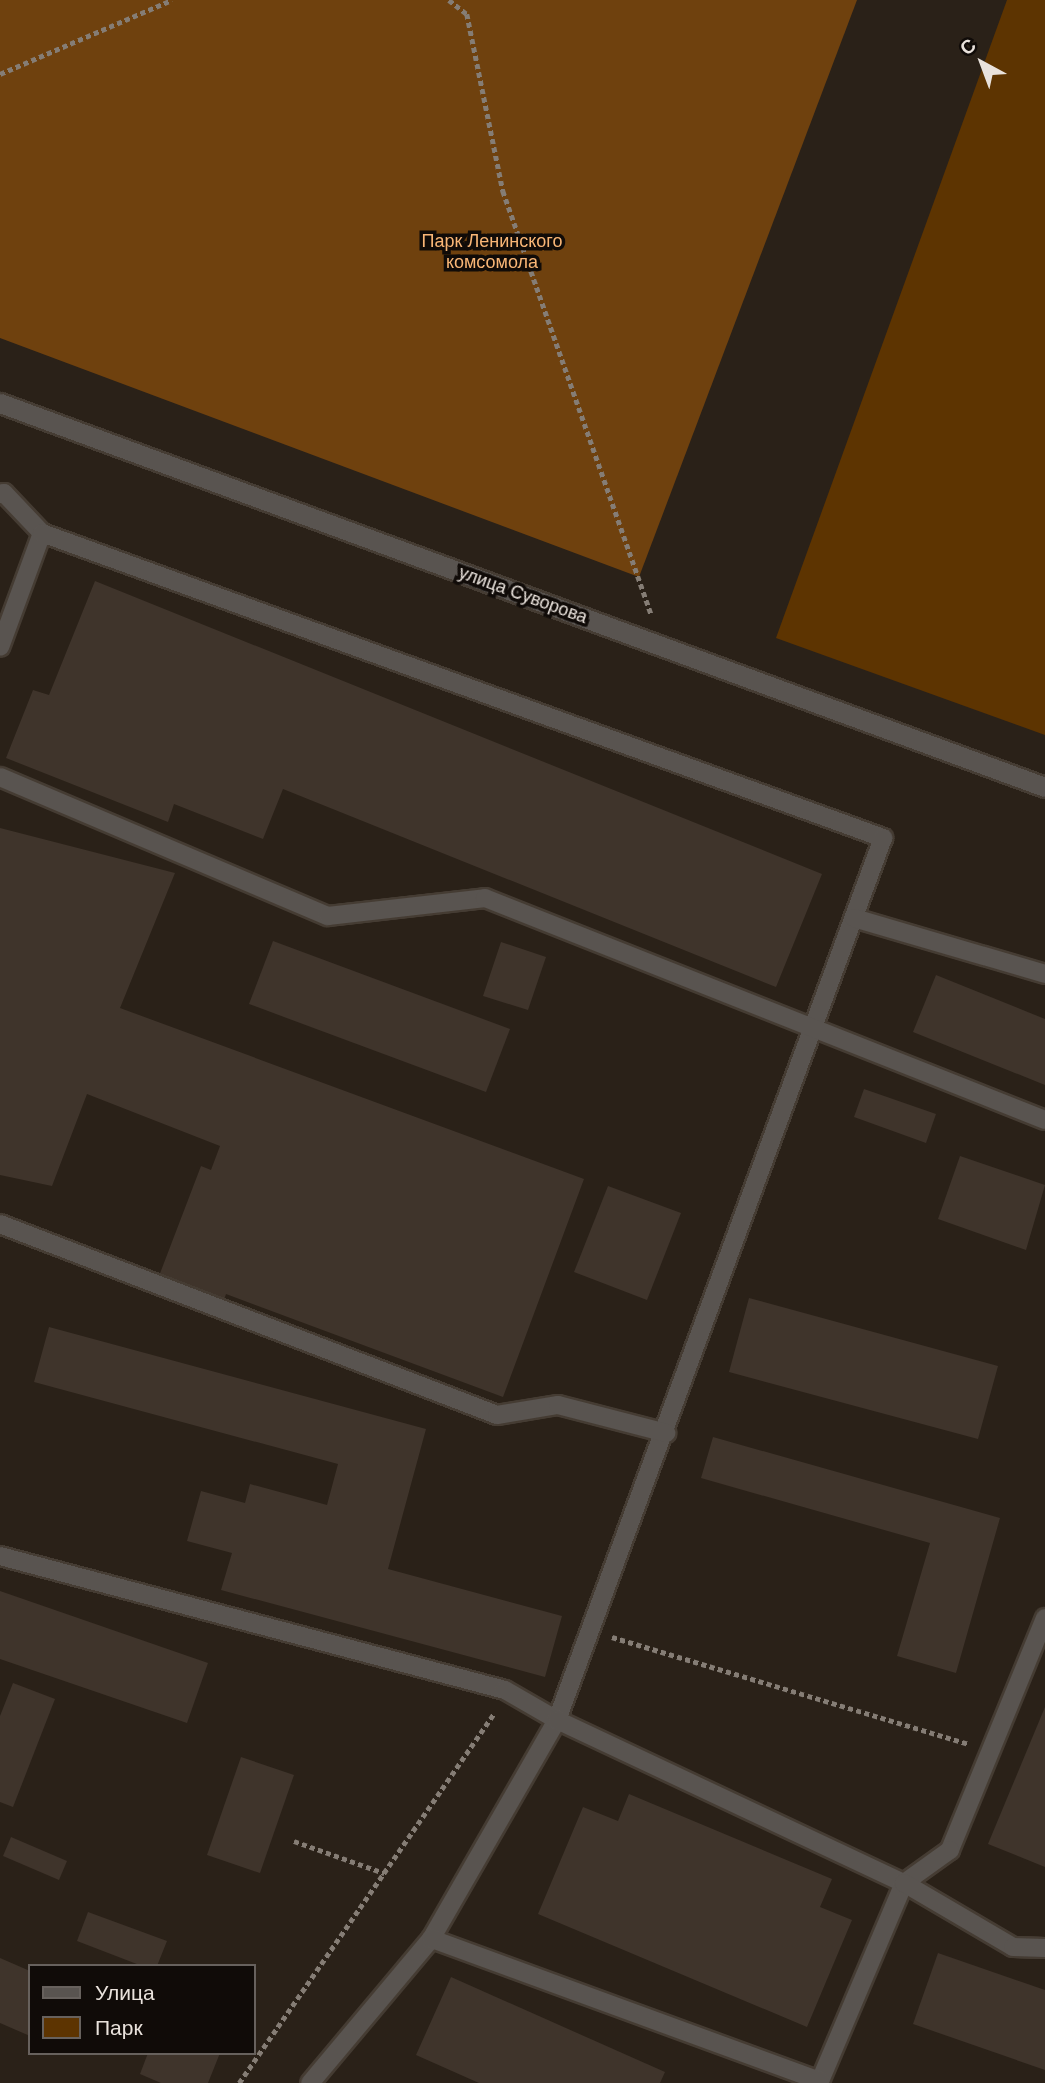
<!DOCTYPE html>
<html>
<head>
<meta charset="utf-8">
<style>
  body { margin:0 }
  #map { position:relative; width:1045px; height:2083px; overflow:hidden; background:#2a2118; font-family:Arial,sans-serif }
  div>[style] { position:absolute }
  .green>* { inset:0; background:#5d3401 }
  .forest>* { inset:0; background:#6f410e }
  .building>* { inset:0; background:#3f342b }
  .path>* { height:4.5px; margin-top:-2.25px; transform-origin:0; background:repeating-linear-gradient(90deg,#857d75 0 5px,transparent 0 8.5px) }
  .roads { filter:drop-shadow(2px 0 #453c33) drop-shadow(-2px 0 #453c33) drop-shadow(0 2px #453c33) drop-shadow(0 -2px #453c33) }
  .service>* { height:18px; margin:-9px; padding:0 9px; transform-origin:9px; border-radius:9px; background:#595450 }
  .minor>* { height:19px; margin:-9.5px; padding:0 9.5px; transform-origin:9.5px; border-radius:9.5px; background:#595450 }
  span { translate:-50% -50%; white-space:nowrap; text-align:center; line-height:1.15; -webkit-text-stroke:7px #100b08; paint-order:stroke }
  .park-label { font-size:18px; color:#f9b676 }
  .street-label { font-size:18px; color:#e9e2dc }
  .legend { position:absolute; left:28px; top:1964px; width:228px; height:91px; box-sizing:border-box; background:#100b08; border:2px solid #67615d; margin:0; padding:9px 12px; list-style:none; font-size:21px; color:#e9e2dc }
  .legend li { display:flex; align-items:center; gap:14px; height:35px }
  .legend b { width:35px; border:2px solid #67615d }
  .north { position:absolute; left:947px; top:28px; width:70px; height:70px; -webkit-text-stroke:5px #100b08; paint-order:stroke; rotate:319deg; font-size:19px; font-weight:700; line-height:28px; text-align:center; color:#e9e2dc }
  .north::after { content:''; display:block; margin:auto; width:24px; height:32px; background:#e9e2dc; clip-path:polygon(50% 0,100% 100%,50% 72%,0 100%) }
</style>
</head>
<body>
<div id="map">
  <div class="green">
    <i style="clip-path:polygon(1007px 0,1045px 0,1045px 735px,776px 638px)"></i>
  </div>
  <div class="forest">
    <i style="clip-path:polygon(0 0,857px 0,639px 577px,0 338px)"></i>
  </div>
  <div class="building">
    <i style="clip-path:polygon(95px 581px,822px 874px,776px 987px,283px 789px,263px 839px,174px 804px,168px 822px,6px 758px,33px 690px,49px 695px)"></i>
    <i style="clip-path:polygon(0 828px,175px 873px,120px 1008px,584px 1179px,503px 1397px,226px 1294px,224px 1300px,159px 1276px,201px 1166px,211px 1170px,220px 1146px,87px 1094px,52px 1186px,0 1175px)"></i>
    <i style="clip-path:polygon(273px 941px,510px 1029px,486px 1092px,249px 1004px)"></i>
    <i style="clip-path:polygon(501px 942px,546px 957px,528px 1010px,483px 996px)"></i>
    <i style="clip-path:polygon(936px 975px,1045px 1019px,1045px 1085px,913px 1032px)"></i>
    <i style="clip-path:polygon(864px 1089px,936px 1114px,926px 1143px,854px 1117px)"></i>
    <i style="clip-path:polygon(960px 1156px,1045px 1185px,1026px 1250px,938px 1219px)"></i>
    <i style="clip-path:polygon(608px 1186px,681px 1213px,647px 1300px,574px 1272px)"></i>
    <i style="clip-path:polygon(749px 1298px,998px 1366px,978px 1439px,729px 1372px)"></i>
    <i style="clip-path:polygon(49px 1327px,426px 1429px,388px 1569px,562px 1616px,545px 1677px,221px 1590px,232px 1553px,187px 1541px,201px 1491px,245px 1503px,250px 1484px,327px 1505px,338px 1464px,34px 1382px)"></i>
    <i style="clip-path:polygon(713px 1437px,1000px 1518px,956px 1673px,897px 1656px,930px 1543px,701px 1478px)"></i>
    <i style="clip-path:polygon(0 1591px,208px 1663px,187px 1723px,0 1659px)"></i>
    <i style="clip-path:polygon(13px 1683px,55px 1699px,13px 1807px,0 1802px,0 1716px)"></i>
    <i style="clip-path:polygon(1045px 1707px,1045px 1867px,988px 1844px)"></i>
    <i style="clip-path:polygon(241px 1757px,294px 1775px,260px 1873px,207px 1855px)"></i>
    <i style="clip-path:polygon(629px 1794px,832px 1879px,820px 1907px,852px 1920px,807px 2027px,538px 1914px,583px 1807px,618px 1821px)"></i>
    <i style="clip-path:polygon(11px 1837px,67px 1861px,59px 1880px,3px 1856px)"></i>
    <i style="clip-path:polygon(88px 1912px,167px 1941px,157px 1966px,142px 1966px,77px 1941px)"></i>
    <i style="clip-path:polygon(938px 1953px,1045px 1990px,1045px 2070px,913px 2024px)"></i>
    <i style="clip-path:polygon(0 1958px,30px 1971px,30px 2036px,0 2023px)"></i>
    <i style="clip-path:polygon(451px 1977px,665px 2072px,660px 2083px,479px 2083px,416px 2055px)"></i>
    <i style="clip-path:polygon(148px 2053px,220px 2053px,208px 2083px,161px 2083px,140px 2074px)"></i>
  </div>
  <div class="path">
    <i style="left:449px;top:0;width:23px;rotate:38deg"></i>
    <i style="left:467px;top:14px;width:181px;rotate:78.5deg"></i>
    <i style="left:503px;top:191px;width:450px;rotate:70.7deg"></i>
    <i style="left:0;top:74px;width:187px;rotate:-23.3deg"></i>
    <i style="left:612px;top:1637px;width:373px;rotate:16.7deg"></i>
    <i style="left:294px;top:1841px;width:96px;rotate:19.6deg"></i>
    <i style="left:239px;top:2083px;width:449px;rotate:-55.4deg"></i>
  </div>
  <div class="roads">
    <div class="service">
      <i style="left:0;top:494px;width:4px;rotate:-14deg"></i>
      <i style="left:4px;top:493px;width:55px;rotate:46.5deg"></i>
      <i style="left:42px;top:533px;width:121px;rotate:110.2deg"></i>
      <i style="left:42px;top:533px;width:895px;rotate:19.93deg"></i>
      <i style="left:883px;top:838px;width:940px;rotate:110.29deg"></i>
      <i style="left:557px;top:1720px;width:253px;rotate:119.9deg"></i>
      <i style="left:431px;top:1939px;width:188px;rotate:130deg"></i>
      <i style="left:0;top:777px;width:356px;rotate:23deg"></i>
      <i style="left:328px;top:916px;width:158px;rotate:-6.5deg"></i>
      <i style="left:485px;top:898px;width:602px;rotate:21.62deg"></i>
      <i style="left:854px;top:918px;width:199px;rotate:16.3deg"></i>
      <i style="left:0;top:1224px;width:532px;rotate:21.02deg"></i>
      <i style="left:497px;top:1415px;width:62px;rotate:-9.3deg"></i>
      <i style="left:558px;top:1405px;width:112px;rotate:14.5deg"></i>
      <i style="left:0;top:1556px;width:522px;rotate:14.86deg"></i>
      <i style="left:505px;top:1690px;width:60px;rotate:30deg"></i>
      <i style="left:557px;top:1720px;width:383px;rotate:25.2deg"></i>
      <i style="left:904px;top:1883px;width:215px;rotate:113deg"></i>
      <i style="left:820px;top:2081px;width:414px;rotate:-159.9deg"></i>
      <i style="left:1045px;top:1618px;width:251px;rotate:112.3deg"></i>
      <i style="left:950px;top:1850px;width:57px;rotate:144.3deg"></i>
      <i style="left:904px;top:1883px;width:126px;rotate:30.4deg"></i>
      <i style="left:1013px;top:1947px;width:32px;rotate:2deg"></i>
    </div>
    <div class="minor">
      <i style="left:0;top:403px;width:1113px;rotate:20.18deg"></i>
    </div>
  </div>
  <div class="park-label">
    <span style="left:492px;top:252px">Парк Ленинского<br>комсомола</span>
  </div>
  <div class="street-label">
    <span style="left:523px;top:595px;rotate:20deg">улица Суворова</span>
  </div>
  <ul class="legend">
  <li><b style="height:9px;background:#595450"></b>Улица</li>
  <li><b style="height:19px;background:#5d3401"></b>Парк</li>
  </ul>
  <div class="north">С</div>
</div>
</body>
</html>
